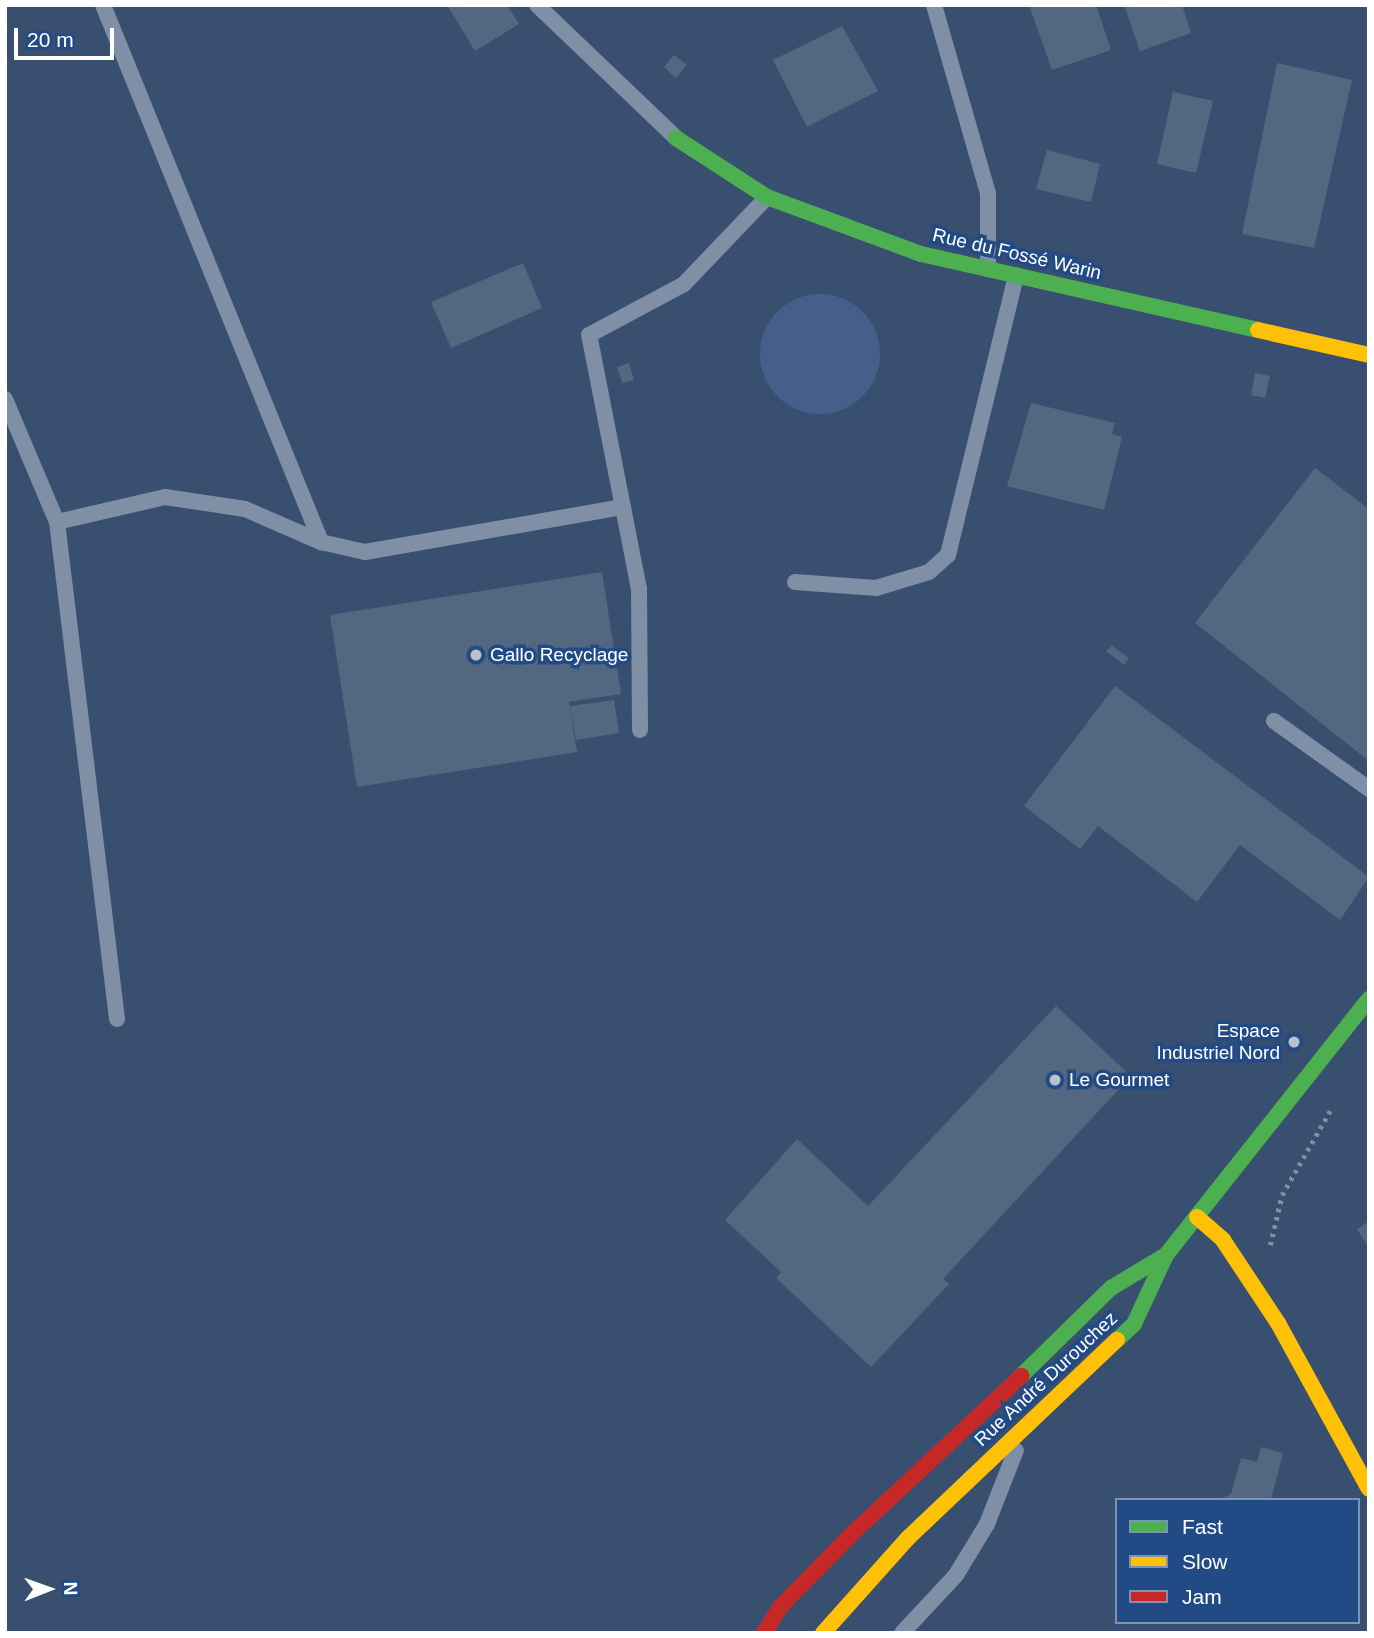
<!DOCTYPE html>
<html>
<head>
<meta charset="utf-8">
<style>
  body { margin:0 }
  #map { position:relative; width:1374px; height:1638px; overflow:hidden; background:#384f70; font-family:Arial,sans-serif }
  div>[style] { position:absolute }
  .water>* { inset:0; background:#44608a }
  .round { border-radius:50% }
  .building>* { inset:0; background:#546780 }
  .path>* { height:4.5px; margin-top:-2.25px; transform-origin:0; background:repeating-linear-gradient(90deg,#7f8fa5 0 3.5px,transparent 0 8.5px) }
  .lane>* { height:16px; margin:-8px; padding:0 8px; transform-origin:8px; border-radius:8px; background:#7f8fa5 }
  .fast>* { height:16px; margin:-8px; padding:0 8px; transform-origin:8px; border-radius:8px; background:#4caf50 }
  .slow>* { height:16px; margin:-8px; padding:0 8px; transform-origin:8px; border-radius:8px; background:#ffc107 }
  .jam>* { height:16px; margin:-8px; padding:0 8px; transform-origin:8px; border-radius:8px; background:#c62828 }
  .dots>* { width:19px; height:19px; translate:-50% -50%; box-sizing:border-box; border:4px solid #224b86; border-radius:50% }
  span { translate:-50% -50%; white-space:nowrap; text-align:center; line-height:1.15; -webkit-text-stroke:7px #224b86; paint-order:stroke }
  .street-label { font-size:19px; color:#fff }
  .poi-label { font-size:19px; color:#fff }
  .left { translate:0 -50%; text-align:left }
  .right { translate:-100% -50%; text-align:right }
  .frame { position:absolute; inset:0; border:7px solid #fff; pointer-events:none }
  .legend { position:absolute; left:1115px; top:1498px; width:245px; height:126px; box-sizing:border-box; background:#224b86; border:2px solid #7a93b6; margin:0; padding:9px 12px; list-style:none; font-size:21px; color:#fff }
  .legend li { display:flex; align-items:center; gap:14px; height:35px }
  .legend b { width:35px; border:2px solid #7a93b6 }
  .north { position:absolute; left:14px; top:1554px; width:70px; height:70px; -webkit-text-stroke:5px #224b86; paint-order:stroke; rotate:89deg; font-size:19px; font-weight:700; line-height:28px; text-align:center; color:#fff }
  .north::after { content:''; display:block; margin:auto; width:24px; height:32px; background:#fff; clip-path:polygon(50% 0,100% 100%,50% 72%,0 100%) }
  .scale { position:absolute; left:14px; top:28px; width:100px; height:32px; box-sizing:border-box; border:4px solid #fff; border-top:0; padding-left:9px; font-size:21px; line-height:24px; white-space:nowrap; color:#fff; -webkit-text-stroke:5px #224b86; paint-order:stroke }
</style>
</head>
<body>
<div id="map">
  <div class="water">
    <i class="round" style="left:760px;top:294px;width:120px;height:120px"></i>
  </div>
  <div class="building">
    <i style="clip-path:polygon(447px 5px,507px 5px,519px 24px,475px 51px)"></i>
    <i style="clip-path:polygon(1029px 5px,1096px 5px,1111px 50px,1052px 70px)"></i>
    <i style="clip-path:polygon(1124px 5px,1182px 5px,1191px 33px,1140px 51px)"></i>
    <i style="clip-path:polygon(842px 26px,878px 91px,807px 127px,773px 60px)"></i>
    <i style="clip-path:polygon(674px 55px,687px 65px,676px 78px,664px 67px)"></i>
    <i style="clip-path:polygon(1277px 63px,1352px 80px,1314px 248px,1242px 234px)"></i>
    <i style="clip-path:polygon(1173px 92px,1213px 101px,1196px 173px,1157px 164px)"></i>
    <i style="clip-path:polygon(1047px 150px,1100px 164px,1091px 202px,1036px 189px)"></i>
    <i style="clip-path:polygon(523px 263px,542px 308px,451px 348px,431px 302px)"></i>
    <i style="clip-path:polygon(629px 363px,634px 380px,622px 383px,617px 367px)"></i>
    <i style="clip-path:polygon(1255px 373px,1270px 376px,1265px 398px,1251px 395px)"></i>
    <i style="clip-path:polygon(1031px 403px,1115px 423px,1112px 434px,1122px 437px,1104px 510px,1007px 486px)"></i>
    <i style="clip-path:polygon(1315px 468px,1369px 509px,1369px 761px,1195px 623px)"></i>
    <i style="clip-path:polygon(602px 572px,621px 694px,569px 702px,577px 752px,357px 787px,330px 615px)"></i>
    <i style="clip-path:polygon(1112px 646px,1129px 658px,1124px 665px,1106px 651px)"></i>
    <i style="clip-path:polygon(1115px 686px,1369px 877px,1340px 920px,1240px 845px,1197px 902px,1098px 826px,1080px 849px,1024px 806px)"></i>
    <i style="clip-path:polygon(614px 700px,619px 733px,576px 740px,570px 706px)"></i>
    <i style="clip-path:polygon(1056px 1006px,1131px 1076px,943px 1279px,949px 1284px,871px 1367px,776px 1278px,781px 1272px,725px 1220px,797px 1139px,868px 1206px)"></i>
    <i style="clip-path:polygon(1369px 1221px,1369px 1248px,1357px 1229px)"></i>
    <i style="clip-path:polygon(1261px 1447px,1283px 1453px,1271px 1500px,1219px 1500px,1231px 1494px,1241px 1458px,1257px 1462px)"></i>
  </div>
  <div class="path">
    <i style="left:1270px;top:1245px;width:51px;rotate:-76.5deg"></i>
    <i style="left:1282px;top:1195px;width:97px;rotate:-60.3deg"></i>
  </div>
  <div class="lane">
    <i style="left:103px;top:5px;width:580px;rotate:67.9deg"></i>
    <i style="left:537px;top:5px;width:192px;rotate:43.7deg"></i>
    <i style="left:934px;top:5px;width:196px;rotate:74deg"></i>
    <i style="left:988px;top:193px;width:76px;rotate:90deg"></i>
    <i style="left:5px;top:399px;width:134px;rotate:67.1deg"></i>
    <i style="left:795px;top:582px;width:81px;rotate:4.2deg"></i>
    <i style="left:876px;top:588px;width:55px;rotate:-16.8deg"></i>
    <i style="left:929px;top:572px;width:25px;rotate:-42deg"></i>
    <i style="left:948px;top:555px;width:288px;rotate:-76.3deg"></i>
    <i style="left:1274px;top:721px;width:117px;rotate:35.6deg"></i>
    <i style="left:640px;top:730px;width:141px;rotate:-90.4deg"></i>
    <i style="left:639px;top:589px;width:259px;rotate:-101.1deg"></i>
    <i style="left:589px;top:335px;width:108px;rotate:-28.2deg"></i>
    <i style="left:684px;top:284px;width:120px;rotate:-46.3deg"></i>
    <i style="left:117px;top:1019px;width:501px;rotate:-96.88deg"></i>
    <i style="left:57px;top:522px;width:111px;rotate:-13deg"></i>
    <i style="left:165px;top:497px;width:81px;rotate:8.5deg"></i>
    <i style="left:245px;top:509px;width:83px;rotate:23.5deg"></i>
    <i style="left:321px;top:542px;width:45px;rotate:12.8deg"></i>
    <i style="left:365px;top:552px;width:262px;rotate:-9.9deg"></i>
    <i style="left:902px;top:1633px;width:79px;rotate:-47deg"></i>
    <i style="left:956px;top:1575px;width:60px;rotate:-58.7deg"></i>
    <i style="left:987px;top:1524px;width:79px;rotate:-68.6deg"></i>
  </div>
  <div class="fast">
    <i style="left:676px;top:138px;width:108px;rotate:33deg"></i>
    <i style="left:767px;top:197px;width:164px;rotate:20.3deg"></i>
    <i style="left:921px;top:254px;width:345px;rotate:12.7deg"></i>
    <i style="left:1117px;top:1340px;width:23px;rotate:-43deg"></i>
    <i style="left:1134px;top:1324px;width:76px;rotate:-65.1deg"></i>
    <i style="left:1166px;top:1255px;width:327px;rotate:-51.6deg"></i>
    <i style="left:1021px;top:1376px;width:126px;rotate:-44.4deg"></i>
    <i style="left:1111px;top:1288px;width:64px;rotate:-31deg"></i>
  </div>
  <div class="slow">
    <i style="left:1258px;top:330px;width:114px;rotate:12.7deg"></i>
    <i style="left:1197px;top:1217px;width:35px;rotate:41deg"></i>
    <i style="left:1223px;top:1240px;width:100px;rotate:56.5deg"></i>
    <i style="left:1278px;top:1323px;width:189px;rotate:61.3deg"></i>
    <i style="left:823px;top:1633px;width:127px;rotate:-48.2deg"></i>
    <i style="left:908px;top:1538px;width:288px;rotate:-43.5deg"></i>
  </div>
  <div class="jam">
    <i style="left:764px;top:1633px;width:31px;rotate:-58deg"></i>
    <i style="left:780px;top:1607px;width:105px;rotate:-45.4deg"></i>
    <i style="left:854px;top:1532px;width:229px;rotate:-43deg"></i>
  </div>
  <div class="dots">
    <i style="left:476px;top:655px;background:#b9c1cd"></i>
    <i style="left:1294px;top:1042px;background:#b9c1cd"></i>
    <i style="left:1055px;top:1080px;background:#b9c1cd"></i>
  </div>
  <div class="street-label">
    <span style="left:1017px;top:254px;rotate:13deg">Rue du Fossé Warin</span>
    <span style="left:1046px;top:1379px;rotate:-43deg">Rue André Durouchez</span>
  </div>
  <div class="poi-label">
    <span class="left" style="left:490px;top:655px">Gallo Recyclage</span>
    <span class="right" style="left:1280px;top:1042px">Espace<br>Industriel Nord</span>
    <span class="left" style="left:1069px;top:1080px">Le Gourmet</span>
  </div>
  <div class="frame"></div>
  <ul class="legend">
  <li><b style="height:9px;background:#4caf50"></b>Fast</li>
  <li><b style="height:9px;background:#ffc107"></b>Slow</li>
  <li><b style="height:9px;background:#c62828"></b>Jam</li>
  </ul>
  <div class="north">N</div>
  <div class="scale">20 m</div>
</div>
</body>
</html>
